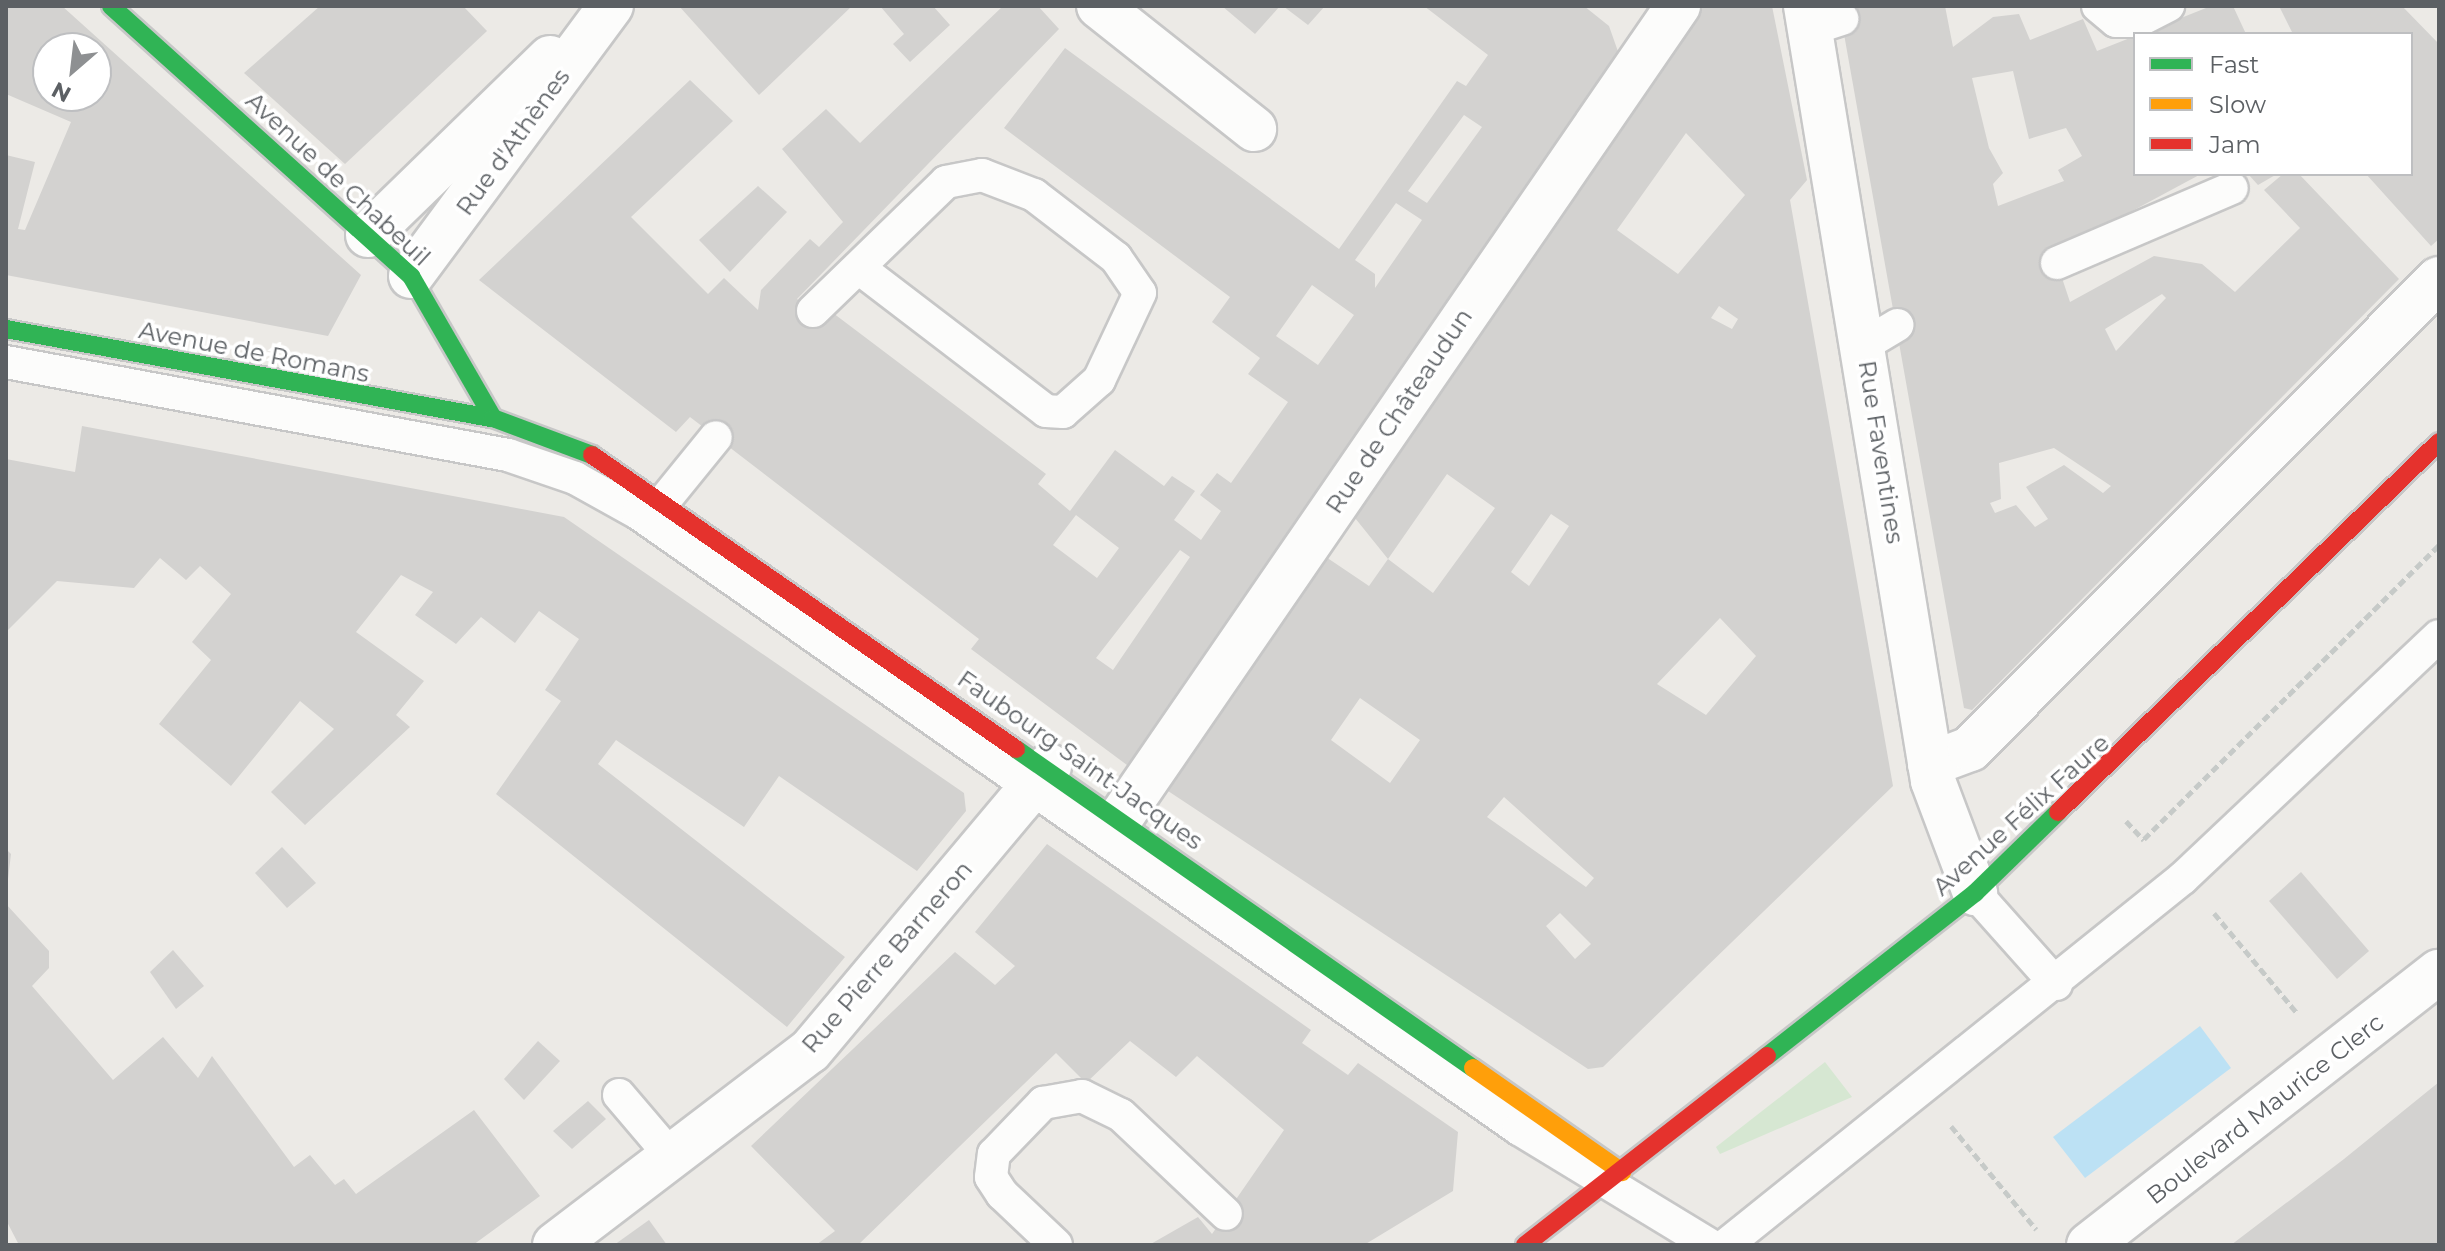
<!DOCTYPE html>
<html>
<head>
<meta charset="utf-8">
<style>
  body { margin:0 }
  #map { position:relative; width:2445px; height:1251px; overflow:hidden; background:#eceae6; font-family:Montserrat,sans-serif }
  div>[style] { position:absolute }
  .green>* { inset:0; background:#d6e7d2 }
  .water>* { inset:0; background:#bce1f4 }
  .building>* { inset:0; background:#d3d2d0 }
  .path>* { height:5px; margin-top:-2.5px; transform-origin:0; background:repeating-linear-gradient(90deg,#c6cac8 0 8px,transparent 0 12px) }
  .roads { filter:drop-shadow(2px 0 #c7c7c7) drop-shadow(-2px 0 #c7c7c7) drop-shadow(0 2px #c7c7c7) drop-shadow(0 -2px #c7c7c7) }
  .lane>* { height:32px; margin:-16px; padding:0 16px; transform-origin:16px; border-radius:16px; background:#fcfcfb }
  .street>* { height:44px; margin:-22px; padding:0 22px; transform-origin:22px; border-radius:22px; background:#fcfcfb }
  .fast>* { height:18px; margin:-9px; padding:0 9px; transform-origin:9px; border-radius:9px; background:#30b455 }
  .slow>* { height:18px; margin:-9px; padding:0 9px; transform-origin:9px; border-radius:9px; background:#ff9f0a }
  .jam>* { height:18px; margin:-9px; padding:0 9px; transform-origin:9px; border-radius:9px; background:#e5322d }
  span { translate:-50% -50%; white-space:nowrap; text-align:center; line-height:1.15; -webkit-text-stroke:7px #fff; paint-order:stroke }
  .street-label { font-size:24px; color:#5c6064 }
  .frame { position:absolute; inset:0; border:8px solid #5c6064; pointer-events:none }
  .legend { position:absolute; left:2133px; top:32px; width:280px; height:144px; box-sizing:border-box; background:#fff; border:2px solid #bebfc1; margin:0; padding:10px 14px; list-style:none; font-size:24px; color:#5c6064 }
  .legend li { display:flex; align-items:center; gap:16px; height:40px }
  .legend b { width:40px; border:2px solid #bebfc1 }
  .north { position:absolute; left:32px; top:32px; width:80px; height:80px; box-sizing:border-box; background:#fff; border:2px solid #bebfc1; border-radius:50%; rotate:208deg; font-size:22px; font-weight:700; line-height:32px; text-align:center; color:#5c6064 }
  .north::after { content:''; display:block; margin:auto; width:28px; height:36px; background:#8e9092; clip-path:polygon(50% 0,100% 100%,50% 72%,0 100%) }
</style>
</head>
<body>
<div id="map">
  <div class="green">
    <i style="clip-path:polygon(1825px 1062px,1852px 1097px,1720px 1154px,1716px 1147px)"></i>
  </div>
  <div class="water">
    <i style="clip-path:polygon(2200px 1026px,2231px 1068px,2085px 1178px,2053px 1137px)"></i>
  </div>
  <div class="building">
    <i style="clip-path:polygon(evenodd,6px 6px,62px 6px,361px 275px,328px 336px,6px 275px,6px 155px,35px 162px,18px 229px,25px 230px,71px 122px,6px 94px,6px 6px,48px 48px,96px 48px,96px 96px,48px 96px,48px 48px)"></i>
    <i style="clip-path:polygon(320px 6px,463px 6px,487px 31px,345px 164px,244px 73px)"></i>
    <i style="clip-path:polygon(679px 6px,852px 6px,759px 95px)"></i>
    <i style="clip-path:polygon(880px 6px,933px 6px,950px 25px,910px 62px,893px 44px,904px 34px)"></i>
    <i style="clip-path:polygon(evenodd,1003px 6px,1038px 6px,1059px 29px,797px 299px,825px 321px,833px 313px,1046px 474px,1038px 484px,1070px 511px,1115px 450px,1164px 486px,1172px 476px,1195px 491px,1174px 520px,1201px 540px,1221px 511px,1200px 495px,1217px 473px,1231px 483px,1288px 402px,1248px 374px,1260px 358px,1212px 322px,1230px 297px,1004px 128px,1065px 48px,1339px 249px,1457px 81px,1466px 86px,1488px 55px,1424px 6px,1584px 6px,1609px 26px,1621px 60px,1131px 768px,971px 649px,979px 639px,690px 417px,676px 432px,479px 280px,690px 80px,733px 121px,631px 217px,708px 294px,724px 278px,758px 310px,761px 290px,810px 239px,819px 247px,843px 222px,782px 149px,826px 109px,860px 143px,1003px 6px,1464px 115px,1482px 127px,1427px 203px,1408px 191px,1464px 115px,1003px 6px,1396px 203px,1422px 220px,1375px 288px,1375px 274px,1355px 260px,1396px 203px,1003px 6px,1312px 285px,1354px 315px,1318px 365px,1276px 336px,1312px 285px,1003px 6px,1076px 515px,1119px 548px,1097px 578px,1053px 545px,1076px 515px,1003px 6px,1180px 550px,1190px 557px,1113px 670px,1096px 658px,1180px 550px)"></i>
    <i style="clip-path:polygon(1222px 6px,1280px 6px,1255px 34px)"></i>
    <i style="clip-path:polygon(1283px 6px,1325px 6px,1308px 25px)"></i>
    <i style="clip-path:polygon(evenodd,1703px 6px,1772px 6px,1807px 180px,1790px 200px,1893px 786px,1603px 1067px,1588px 1069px,1162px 787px,1323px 555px,1369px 586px,1388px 559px,1351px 513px,1703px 6px,1686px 133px,1745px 195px,1678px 274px,1617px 230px,1686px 133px,1703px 6px,1719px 306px,1738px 319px,1732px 329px,1711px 318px,1719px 306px,1703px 6px,1447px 474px,1495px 508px,1433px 593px,1388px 559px,1447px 474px,1703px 6px,1551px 514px,1569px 526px,1529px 586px,1511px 572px,1551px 514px,1703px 6px,1720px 618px,1756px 656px,1706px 715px,1657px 684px,1720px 618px,1703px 6px,1360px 698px,1420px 740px,1390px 783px,1331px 740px,1360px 698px,1703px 6px,1504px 797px,1594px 878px,1586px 887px,1487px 817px,1504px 797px,1703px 6px,1560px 913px,1591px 944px,1575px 959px,1546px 926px,1560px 913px)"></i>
    <i style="clip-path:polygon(evenodd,1839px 6px,1945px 6px,1953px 47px,1993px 17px,2019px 14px,2030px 40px,2083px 19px,2097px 51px,2135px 36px,2135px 174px,2201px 174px,2093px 232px,2057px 263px,2070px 302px,2154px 256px,2202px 264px,2235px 292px,2300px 228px,2264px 190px,2283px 174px,2299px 174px,2399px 279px,1972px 710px,1964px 708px,1839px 6px,2013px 71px,2029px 139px,2066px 128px,2082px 156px,2058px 170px,2064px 181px,1998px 206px,1993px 184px,2003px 173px,1989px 148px,1972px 78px,2013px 71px,1839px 6px,2162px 294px,2166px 298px,2116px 351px,2105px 329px,2162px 294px,1839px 6px,2054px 448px,2111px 486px,2103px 493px,2064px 465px,2026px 487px,2048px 519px,2035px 527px,2016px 505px,1995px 513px,1990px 503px,2001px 499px,1999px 463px,2054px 448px)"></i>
    <i style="clip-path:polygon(2211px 6px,2233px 6px,2246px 34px,2141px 34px)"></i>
    <i style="clip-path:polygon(2279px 6px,2402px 6px,2439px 44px,2439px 239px,2431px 246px,2366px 174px,2411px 174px,2411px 34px,2293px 34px)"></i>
    <i style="clip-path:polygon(2248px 174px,2277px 174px,2258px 185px)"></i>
    <i style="clip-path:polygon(758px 186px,787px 212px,730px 272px,699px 240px)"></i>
    <i style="clip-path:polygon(82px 426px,564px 517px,964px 793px,966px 811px,917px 871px,779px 776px,744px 827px,616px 740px,598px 764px,845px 957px,787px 1027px,496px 794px,561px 701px,545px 690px,579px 639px,539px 611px,515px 643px,481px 617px,456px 644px,415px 615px,433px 592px,401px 575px,356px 632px,424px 681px,396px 715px,410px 727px,305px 825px,271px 792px,334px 729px,300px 701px,231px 786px,159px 724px,211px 660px,192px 642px,231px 594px,200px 566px,186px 580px,160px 558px,134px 588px,57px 581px,6px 632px,6px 459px,75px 472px)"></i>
    <i style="clip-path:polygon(1047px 844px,1311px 1030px,1302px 1043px,1348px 1075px,1358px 1063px,1458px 1132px,1453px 1191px,1364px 1245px,1149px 1245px,1198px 1217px,1212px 1234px,1284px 1130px,1197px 1056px,1176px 1077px,1130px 1041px,1086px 1083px,1056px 1053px,858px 1245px,816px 1245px,835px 1231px,751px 1146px,955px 952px,995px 985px,1015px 966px,975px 932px)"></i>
    <i style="clip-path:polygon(282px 847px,316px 883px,287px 908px,255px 873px)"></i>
    <i style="clip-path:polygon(6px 849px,11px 854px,8px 879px,6px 879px)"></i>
    <i style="clip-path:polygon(2301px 872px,2369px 951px,2337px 979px,2269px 901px)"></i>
    <i style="clip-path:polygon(6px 904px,49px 951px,49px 968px,32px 986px,113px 1080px,163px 1037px,198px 1078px,212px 1056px,294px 1167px,310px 1155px,335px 1185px,344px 1179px,356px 1194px,474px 1110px,540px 1196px,473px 1245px,19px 1245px,6px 1220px)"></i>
    <i style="clip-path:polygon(173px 950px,204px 986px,176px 1009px,150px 972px)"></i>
    <i style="clip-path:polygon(538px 1041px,560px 1061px,524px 1100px,504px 1079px)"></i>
    <i style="clip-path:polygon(2439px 1082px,2439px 1245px,2231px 1245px,2344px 1159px)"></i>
    <i style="clip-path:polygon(588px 1101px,606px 1119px,572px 1149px,553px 1131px)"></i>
    <i style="clip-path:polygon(649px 1220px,667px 1245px,614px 1245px)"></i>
  </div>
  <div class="path">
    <i style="left:2126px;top:821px;width:26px;rotate:47deg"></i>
    <i style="left:2144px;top:839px;width:416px;rotate:-44.9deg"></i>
    <i style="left:2214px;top:913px;width:130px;rotate:50.3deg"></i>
    <i style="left:1951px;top:1126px;width:134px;rotate:50.5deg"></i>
  </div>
  <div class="roads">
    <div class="lane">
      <i style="left:2098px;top:6px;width:23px;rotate:40deg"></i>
      <i style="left:2116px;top:21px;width:22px"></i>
      <i style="left:2138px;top:21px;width:34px;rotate:-27deg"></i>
      <i style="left:1811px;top:29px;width:33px;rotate:-18deg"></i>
      <i style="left:2057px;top:263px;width:190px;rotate:-23.2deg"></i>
      <i style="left:813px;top:311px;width:185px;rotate:-44.1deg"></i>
      <i style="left:946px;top:182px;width:37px;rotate:-11deg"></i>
      <i style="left:982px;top:175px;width:56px;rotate:21deg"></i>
      <i style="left:1034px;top:195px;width:103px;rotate:37.5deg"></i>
      <i style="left:1116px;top:258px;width:42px;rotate:55.6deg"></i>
      <i style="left:1140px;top:293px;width:96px;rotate:115.2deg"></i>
      <i style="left:1099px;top:380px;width:48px;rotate:138.4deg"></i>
      <i style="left:1063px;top:412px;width:17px;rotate:-177deg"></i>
      <i style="left:1046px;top:411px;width:235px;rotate:-142.6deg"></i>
      <i style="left:1864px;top:345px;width:39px;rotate:-31deg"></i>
      <i style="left:6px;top:362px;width:511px;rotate:10.5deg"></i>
      <i style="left:508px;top:455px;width:71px;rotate:18.9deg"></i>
      <i style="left:575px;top:478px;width:72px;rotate:29.1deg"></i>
      <i style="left:638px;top:513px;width:1075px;rotate:34.96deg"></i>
      <i style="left:1519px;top:1129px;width:223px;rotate:31.3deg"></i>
      <i style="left:664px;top:501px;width:82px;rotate:-50.9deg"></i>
      <i style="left:1975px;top:893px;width:122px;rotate:48.3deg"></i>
      <i style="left:619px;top:1095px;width:80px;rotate:49.6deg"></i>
      <i style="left:1056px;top:1245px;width:74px;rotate:-136.6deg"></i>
      <i style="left:1002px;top:1194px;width:20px;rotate:-123deg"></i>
      <i style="left:991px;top:1177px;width:23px;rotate:-83deg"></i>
      <i style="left:994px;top:1154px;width:71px;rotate:-46.1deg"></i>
      <i style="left:1043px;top:1103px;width:40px;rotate:-10deg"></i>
      <i style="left:1082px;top:1096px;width:43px;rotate:26deg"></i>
      <i style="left:1121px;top:1115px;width:144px;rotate:43.3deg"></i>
      <i style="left:1726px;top:1245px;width:586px;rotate:-38.77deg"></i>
      <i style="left:2183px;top:878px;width:352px;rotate:-43.4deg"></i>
    </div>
    <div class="street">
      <i style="left:1099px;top:6px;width:198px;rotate:38.4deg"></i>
      <i style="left:1806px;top:6px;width:785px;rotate:80.69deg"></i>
      <i style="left:1933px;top:781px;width:120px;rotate:69.4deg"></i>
      <i style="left:368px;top:235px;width:254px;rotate:-44.2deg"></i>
      <i style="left:411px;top:276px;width:336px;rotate:-53.5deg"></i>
      <i style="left:1930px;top:764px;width:43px;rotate:-20.6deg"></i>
      <i style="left:1970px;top:749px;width:664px;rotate:-45.06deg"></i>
      <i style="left:1121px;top:817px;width:984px;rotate:-55.52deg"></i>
      <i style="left:555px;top:1245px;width:320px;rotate:-37.3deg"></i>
      <i style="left:810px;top:1051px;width:372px;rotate:-50deg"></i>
      <i style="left:2089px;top:1245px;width:444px;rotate:-38deg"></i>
    </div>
    <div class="fast">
      <i style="left:111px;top:6px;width:404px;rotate:42deg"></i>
      <i style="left:411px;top:276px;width:164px;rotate:60deg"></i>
      <i style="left:6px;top:329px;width:495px;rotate:10.4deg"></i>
      <i style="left:493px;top:418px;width:106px;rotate:20.5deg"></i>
      <i style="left:1016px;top:749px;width:557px;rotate:34.92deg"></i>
      <i style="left:1767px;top:1056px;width:264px;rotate:-38.1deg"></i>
      <i style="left:1975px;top:893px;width:116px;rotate:-44.3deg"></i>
    </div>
    <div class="slow">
      <i style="left:1473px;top:1068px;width:182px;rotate:34.9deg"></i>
    </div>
    <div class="jam">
      <i style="left:592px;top:455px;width:516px;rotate:34.74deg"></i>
      <i style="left:2058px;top:812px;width:531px;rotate:-44.16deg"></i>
      <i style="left:1525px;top:1245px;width:307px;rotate:-38deg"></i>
    </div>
  </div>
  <div class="street-label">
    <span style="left:513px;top:142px;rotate:-54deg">Rue d'Athènes</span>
    <span style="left:338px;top:179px;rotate:43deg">Avenue de Chabeuil</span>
    <span style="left:254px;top:352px;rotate:11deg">Avenue de Romans</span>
    <span style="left:1399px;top:411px;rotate:-56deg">Rue de Châteaudun</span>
    <span style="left:1881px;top:452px;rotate:81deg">Rue Faventines</span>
    <span style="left:1080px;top:760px;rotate:35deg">Faubourg Saint-Jacques</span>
    <span style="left:2021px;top:815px;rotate:-42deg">Avenue Félix Faure</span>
    <span style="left:887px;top:957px;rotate:-49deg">Rue Pierre Barneron</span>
    <span style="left:2265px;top:1109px;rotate:-38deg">Boulevard Maurice Clerc</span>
  </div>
  <div class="frame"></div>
  <ul class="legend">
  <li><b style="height:10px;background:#30b455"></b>Fast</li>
  <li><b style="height:10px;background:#ff9f0a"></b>Slow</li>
  <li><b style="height:10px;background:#e5322d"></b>Jam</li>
  </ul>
  <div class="north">N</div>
</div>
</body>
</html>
